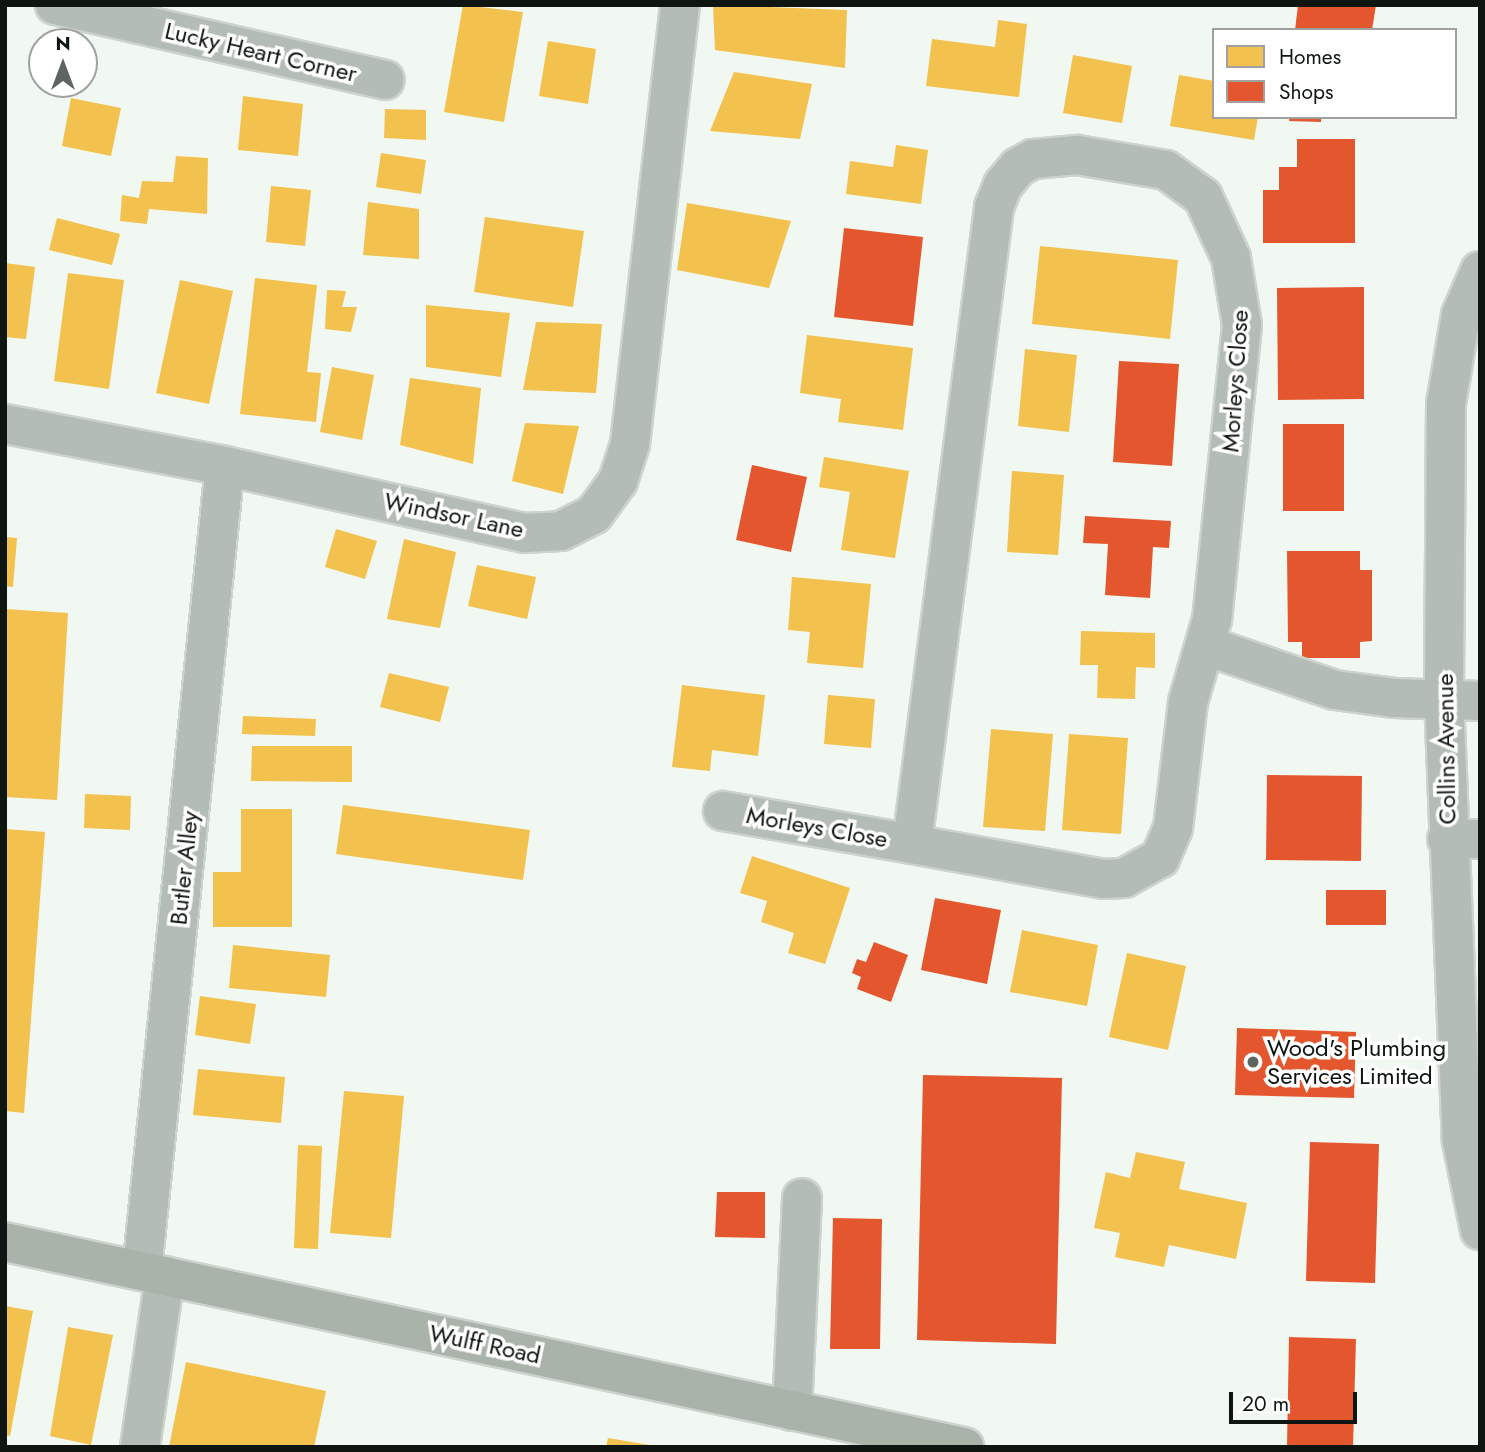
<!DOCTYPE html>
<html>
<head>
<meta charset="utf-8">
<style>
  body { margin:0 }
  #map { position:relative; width:1485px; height:1452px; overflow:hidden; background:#f0f8f1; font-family:Jost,sans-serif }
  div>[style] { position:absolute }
  .homes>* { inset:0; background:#f2c14e }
  .shops>* { inset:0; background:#e4572e }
  .roads { filter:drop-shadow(2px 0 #cdd3ce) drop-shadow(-2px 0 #cdd3ce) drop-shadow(0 2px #cdd3ce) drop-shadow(0 -2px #cdd3ce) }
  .minor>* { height:38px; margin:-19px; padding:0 19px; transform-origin:19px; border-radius:19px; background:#b3bcb5 }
  .major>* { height:38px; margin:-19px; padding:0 19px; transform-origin:19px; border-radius:19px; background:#a9b3aa }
  .dots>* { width:19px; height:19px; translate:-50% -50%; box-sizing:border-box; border:4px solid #fff; border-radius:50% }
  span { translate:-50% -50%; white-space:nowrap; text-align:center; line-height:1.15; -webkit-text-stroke:7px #fff; paint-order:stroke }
  .street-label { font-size:24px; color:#0f1510 }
  .poi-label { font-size:24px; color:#0f1510 }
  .left { translate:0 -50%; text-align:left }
  .frame { position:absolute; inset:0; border:7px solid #0f1510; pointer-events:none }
  .legend { position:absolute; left:1212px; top:28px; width:245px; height:91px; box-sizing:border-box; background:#fff; border:2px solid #9fa19f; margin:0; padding:9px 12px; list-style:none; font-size:21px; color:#0f1510 }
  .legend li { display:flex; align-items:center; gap:14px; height:35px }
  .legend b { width:35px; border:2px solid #9fa19f }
  .north { position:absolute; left:28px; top:28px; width:70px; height:70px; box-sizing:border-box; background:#fff; border:2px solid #9fa19f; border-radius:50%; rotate:0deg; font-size:19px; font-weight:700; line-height:28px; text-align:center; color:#0f1510 }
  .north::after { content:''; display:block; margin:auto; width:24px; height:32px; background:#5e645f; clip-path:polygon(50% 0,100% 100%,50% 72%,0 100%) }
  .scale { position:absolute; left:1229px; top:1392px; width:128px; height:32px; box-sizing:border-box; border:4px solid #0f1510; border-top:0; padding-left:9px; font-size:21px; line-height:24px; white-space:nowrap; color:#0f1510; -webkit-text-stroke:5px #fff; paint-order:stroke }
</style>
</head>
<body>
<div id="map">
  <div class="homes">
    <i style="clip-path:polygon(463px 5px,523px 12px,504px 122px,444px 112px)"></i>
    <i style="clip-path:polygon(713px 5px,847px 10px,845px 68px,715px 50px)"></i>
    <i style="clip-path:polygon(998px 20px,1027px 24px,1019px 97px,926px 86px,932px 39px,995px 47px)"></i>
    <i style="clip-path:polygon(548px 41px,596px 49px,588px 104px,539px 96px)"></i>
    <i style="clip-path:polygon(1073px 55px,1132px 66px,1122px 123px,1063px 113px)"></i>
    <i style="clip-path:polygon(734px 72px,812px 84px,800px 139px,710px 131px)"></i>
    <i style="clip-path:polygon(1179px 75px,1214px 81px,1214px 117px,1258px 117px,1254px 140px,1170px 126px)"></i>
    <i style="clip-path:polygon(243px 96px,303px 104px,298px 156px,238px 150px)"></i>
    <i style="clip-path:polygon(71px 98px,121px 108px,111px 156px,62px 146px)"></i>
    <i style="clip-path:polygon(385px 109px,426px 110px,426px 140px,384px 138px)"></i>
    <i style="clip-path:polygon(896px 145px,928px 150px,921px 204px,846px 194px,850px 161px,893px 167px)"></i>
    <i style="clip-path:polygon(381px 153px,426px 160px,421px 194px,376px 187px)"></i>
    <i style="clip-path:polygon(176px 156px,208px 158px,207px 214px,149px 209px,147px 224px,120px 221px,122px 195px,139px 198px,142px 181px,173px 182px)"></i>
    <i style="clip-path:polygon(271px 186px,311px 190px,305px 246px,266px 242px)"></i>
    <i style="clip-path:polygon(368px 202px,419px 209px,419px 259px,363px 255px)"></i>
    <i style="clip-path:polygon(687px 203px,791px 221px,769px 288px,677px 270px)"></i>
    <i style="clip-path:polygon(485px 217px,584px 231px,573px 307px,474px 292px)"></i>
    <i style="clip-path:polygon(57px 218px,120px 234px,112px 265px,49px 250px)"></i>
    <i style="clip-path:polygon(1040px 246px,1178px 260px,1170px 339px,1032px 324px)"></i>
    <i style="clip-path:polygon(5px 263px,35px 267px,26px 339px,5px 337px)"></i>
    <i style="clip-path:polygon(68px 273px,124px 280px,109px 389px,54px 381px)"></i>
    <i style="clip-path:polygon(255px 278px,317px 285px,307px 372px,321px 373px,316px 422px,240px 414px)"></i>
    <i style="clip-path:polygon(180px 280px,233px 291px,209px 404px,156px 393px)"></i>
    <i style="clip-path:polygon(327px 290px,346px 291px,342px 307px,357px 307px,351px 332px,325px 329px)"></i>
    <i style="clip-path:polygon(426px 305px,510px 313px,501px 377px,426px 367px)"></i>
    <i style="clip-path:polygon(536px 322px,602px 324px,596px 393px,523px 390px)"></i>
    <i style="clip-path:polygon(807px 335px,913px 348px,903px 430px,838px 422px,841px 399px,800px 393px)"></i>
    <i style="clip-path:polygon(1025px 349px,1077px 355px,1069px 432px,1018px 426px)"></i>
    <i style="clip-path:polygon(332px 367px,374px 375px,362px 440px,320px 432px)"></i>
    <i style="clip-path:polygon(410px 378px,481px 388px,473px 464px,400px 445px)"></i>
    <i style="clip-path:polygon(525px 423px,579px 426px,563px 494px,512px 481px)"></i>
    <i style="clip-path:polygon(824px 457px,909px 471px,895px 558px,841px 550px,850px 492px,819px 487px)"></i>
    <i style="clip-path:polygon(1012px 471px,1064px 475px,1058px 555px,1007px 552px)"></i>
    <i style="clip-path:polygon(336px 529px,377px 541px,365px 579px,325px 567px)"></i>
    <i style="clip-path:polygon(5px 537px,17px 538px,13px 587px,5px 586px)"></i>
    <i style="clip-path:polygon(404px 539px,456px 552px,440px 628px,387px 619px)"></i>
    <i style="clip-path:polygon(477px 565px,536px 577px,527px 619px,468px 606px)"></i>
    <i style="clip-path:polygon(792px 577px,871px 584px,863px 668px,807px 663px,810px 632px,788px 630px)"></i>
    <i style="clip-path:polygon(5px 609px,68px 613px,57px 800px,5px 797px)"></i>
    <i style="clip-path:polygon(1081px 631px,1155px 633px,1155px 668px,1136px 667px,1135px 699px,1097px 698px,1098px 665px,1080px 665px)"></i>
    <i style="clip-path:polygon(389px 673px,449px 687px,440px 722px,380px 707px)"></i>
    <i style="clip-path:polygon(682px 685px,765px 695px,758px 756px,712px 750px,710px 771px,672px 767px)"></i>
    <i style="clip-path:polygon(828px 695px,875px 699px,871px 748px,824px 744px)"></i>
    <i style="clip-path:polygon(243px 716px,316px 719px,315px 736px,242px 734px)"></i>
    <i style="clip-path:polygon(991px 729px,1053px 734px,1045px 831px,983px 827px)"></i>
    <i style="clip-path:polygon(1069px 734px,1128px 738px,1121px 834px,1062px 830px)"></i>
    <i style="clip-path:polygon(252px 746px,352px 746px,352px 782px,251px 781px)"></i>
    <i style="clip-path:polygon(85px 794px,131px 796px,130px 830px,84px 828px)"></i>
    <i style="clip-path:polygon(343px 805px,530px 830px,523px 880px,336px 854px)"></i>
    <i style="clip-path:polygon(241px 809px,292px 809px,292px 927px,213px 927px,213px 872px,241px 872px)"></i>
    <i style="clip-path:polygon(5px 829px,45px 832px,24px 1113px,5px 1111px)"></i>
    <i style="clip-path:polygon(752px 856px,850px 888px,825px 964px,788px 953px,794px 933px,761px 922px,767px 901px,740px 893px)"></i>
    <i style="clip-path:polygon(1022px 930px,1098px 945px,1087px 1006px,1010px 992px)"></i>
    <i style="clip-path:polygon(233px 945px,330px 955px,326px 997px,229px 988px)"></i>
    <i style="clip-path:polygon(1127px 953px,1186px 966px,1168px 1050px,1109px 1037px)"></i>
    <i style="clip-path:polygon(200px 996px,256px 1004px,250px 1044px,195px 1035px)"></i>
    <i style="clip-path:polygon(198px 1069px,285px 1077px,281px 1123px,193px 1115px)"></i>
    <i style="clip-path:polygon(344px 1091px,404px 1096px,391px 1238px,330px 1233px)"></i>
    <i style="clip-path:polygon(298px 1145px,322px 1146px,318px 1249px,294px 1248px)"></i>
    <i style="clip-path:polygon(1136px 1152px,1185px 1162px,1179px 1189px,1247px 1203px,1236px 1259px,1169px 1245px,1164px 1267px,1115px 1257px,1120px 1233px,1094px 1228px,1106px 1172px,1130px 1178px)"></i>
    <i style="clip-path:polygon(5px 1306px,33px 1311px,10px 1436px,5px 1435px)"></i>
    <i style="clip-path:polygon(68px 1327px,113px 1335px,91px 1445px,50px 1436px)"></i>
    <i style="clip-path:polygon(186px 1362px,326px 1391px,314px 1447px,169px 1447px)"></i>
    <i style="clip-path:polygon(608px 1438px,650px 1445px,650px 1447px,606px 1447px)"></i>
  </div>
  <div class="shops">
    <i style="clip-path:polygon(1298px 5px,1376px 5px,1372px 30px,1295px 30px)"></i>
    <i style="clip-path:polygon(1289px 117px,1321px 117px,1321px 122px,1289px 121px)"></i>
    <i style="clip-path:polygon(1297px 139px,1355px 139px,1355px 243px,1263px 243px,1263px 190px,1279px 190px,1279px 167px,1297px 167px)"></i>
    <i style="clip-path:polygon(844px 228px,923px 237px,913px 326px,834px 317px)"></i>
    <i style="clip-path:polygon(1364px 287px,1364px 399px,1278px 400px,1277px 288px)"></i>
    <i style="clip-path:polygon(1119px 361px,1179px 364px,1172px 466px,1113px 462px)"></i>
    <i style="clip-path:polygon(1283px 424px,1344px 424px,1344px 511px,1283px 511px)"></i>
    <i style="clip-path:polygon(752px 465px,807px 477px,791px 552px,736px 540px)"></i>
    <i style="clip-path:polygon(1085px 516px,1171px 521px,1169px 548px,1153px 547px,1150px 598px,1105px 595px,1108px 544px,1083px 543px)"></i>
    <i style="clip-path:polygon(1287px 551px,1360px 551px,1360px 570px,1372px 570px,1372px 641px,1360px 642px,1360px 658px,1302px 658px,1302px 642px,1288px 642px)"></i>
    <i style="clip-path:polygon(1267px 775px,1362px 776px,1361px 861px,1266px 860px)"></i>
    <i style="clip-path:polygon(1326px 890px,1386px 890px,1386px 925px,1326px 925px)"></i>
    <i style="clip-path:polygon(935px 898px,1001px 910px,987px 984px,921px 970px)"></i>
    <i style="clip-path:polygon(874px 942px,908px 955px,891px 1002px,857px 989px,861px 977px,852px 973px,857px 959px,866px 962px)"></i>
    <i style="clip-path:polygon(1237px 1028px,1356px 1032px,1354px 1098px,1235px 1095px)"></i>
    <i style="clip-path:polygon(923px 1075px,1062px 1078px,1056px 1344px,917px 1340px)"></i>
    <i style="clip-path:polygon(1310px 1142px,1379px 1144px,1375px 1283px,1306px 1281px)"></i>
    <i style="clip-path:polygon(717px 1192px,765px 1192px,765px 1238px,715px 1237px)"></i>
    <i style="clip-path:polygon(833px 1218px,882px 1219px,880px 1349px,830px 1349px)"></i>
    <i style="clip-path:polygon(1289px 1337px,1356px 1339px,1353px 1447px,1287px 1447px)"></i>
  </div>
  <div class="roads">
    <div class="minor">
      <i style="left:55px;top:5px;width:338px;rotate:12.8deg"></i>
      <i style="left:1077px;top:155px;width:90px;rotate:9.6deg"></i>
      <i style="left:1166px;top:170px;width:46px;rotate:36.1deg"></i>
      <i style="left:1203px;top:197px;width:67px;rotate:65.3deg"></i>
      <i style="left:1231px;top:258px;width:68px;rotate:80.7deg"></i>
      <i style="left:1242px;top:325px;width:296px;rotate:95.8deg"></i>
      <i style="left:1212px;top:619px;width:86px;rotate:106.1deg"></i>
      <i style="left:1188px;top:702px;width:127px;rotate:96.8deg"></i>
      <i style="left:1173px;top:828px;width:33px;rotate:113deg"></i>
      <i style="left:1160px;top:858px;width:41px;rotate:150.9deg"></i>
      <i style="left:1124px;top:878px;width:20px;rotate:177deg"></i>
      <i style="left:1104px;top:879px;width:195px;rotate:-169.7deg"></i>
      <i style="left:912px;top:844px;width:642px;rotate:-82.66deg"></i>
      <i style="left:994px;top:207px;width:24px;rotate:-68deg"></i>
      <i style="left:1003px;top:185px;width:23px;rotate:-50deg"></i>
      <i style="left:1018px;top:167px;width:17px;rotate:-28deg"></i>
      <i style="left:1033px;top:159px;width:44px;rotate:-5.2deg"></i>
      <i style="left:1480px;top:271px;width:48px;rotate:113.4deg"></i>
      <i style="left:1461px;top:315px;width:90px;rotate:99.6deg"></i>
      <i style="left:1446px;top:404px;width:294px;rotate:90.4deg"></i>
      <i style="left:1444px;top:698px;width:443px;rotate:87.7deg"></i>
      <i style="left:1462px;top:1141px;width:91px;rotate:78.6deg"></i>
      <i style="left:5px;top:424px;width:224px;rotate:10.8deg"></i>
      <i style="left:225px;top:466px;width:307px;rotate:12.6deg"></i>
      <i style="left:525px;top:533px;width:36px;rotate:-3deg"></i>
      <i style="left:561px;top:531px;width:37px;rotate:-27deg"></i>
      <i style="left:594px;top:514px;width:41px;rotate:-54deg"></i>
      <i style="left:618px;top:481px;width:39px;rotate:-72deg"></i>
      <i style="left:630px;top:444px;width:442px;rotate:-83.5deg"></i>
      <i style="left:1207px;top:646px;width:135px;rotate:19deg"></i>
      <i style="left:1335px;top:690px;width:61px;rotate:7.6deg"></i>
      <i style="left:1395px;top:698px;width:85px;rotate:2deg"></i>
      <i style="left:723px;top:811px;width:192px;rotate:9.9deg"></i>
      <i style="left:1447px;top:839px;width:33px"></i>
      <i style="left:142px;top:1270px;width:808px;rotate:-84.11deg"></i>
      <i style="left:792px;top:1411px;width:213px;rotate:-87.3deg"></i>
      <i style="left:140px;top:1447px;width:173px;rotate:-81.7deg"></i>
    </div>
    <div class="major">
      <i style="left:5px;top:1242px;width:981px;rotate:12.07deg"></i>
    </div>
  </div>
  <div class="dots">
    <i style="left:1253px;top:1062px;background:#5e645f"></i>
  </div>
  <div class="street-label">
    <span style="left:261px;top:52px;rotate:13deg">Lucky Heart Corner</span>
    <span style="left:1235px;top:381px;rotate:-86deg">Morleys Close</span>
    <span style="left:454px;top:515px;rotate:12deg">Windsor Lane</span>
    <span style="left:1446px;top:749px;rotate:-91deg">Collins Avenue</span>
    <span style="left:817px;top:827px;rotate:10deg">Morleys Close</span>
    <span style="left:184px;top:868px;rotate:-84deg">Butler Alley</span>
    <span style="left:485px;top:1344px;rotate:12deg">Wulff Road</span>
  </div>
  <div class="poi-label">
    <span class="left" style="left:1267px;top:1062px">Wood's Plumbing<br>Services Limited</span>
  </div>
  <div class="frame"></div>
  <ul class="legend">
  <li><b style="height:19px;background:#f2c14e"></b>Homes</li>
  <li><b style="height:19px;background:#e4572e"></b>Shops</li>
  </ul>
  <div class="north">N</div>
  <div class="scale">20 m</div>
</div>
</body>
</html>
